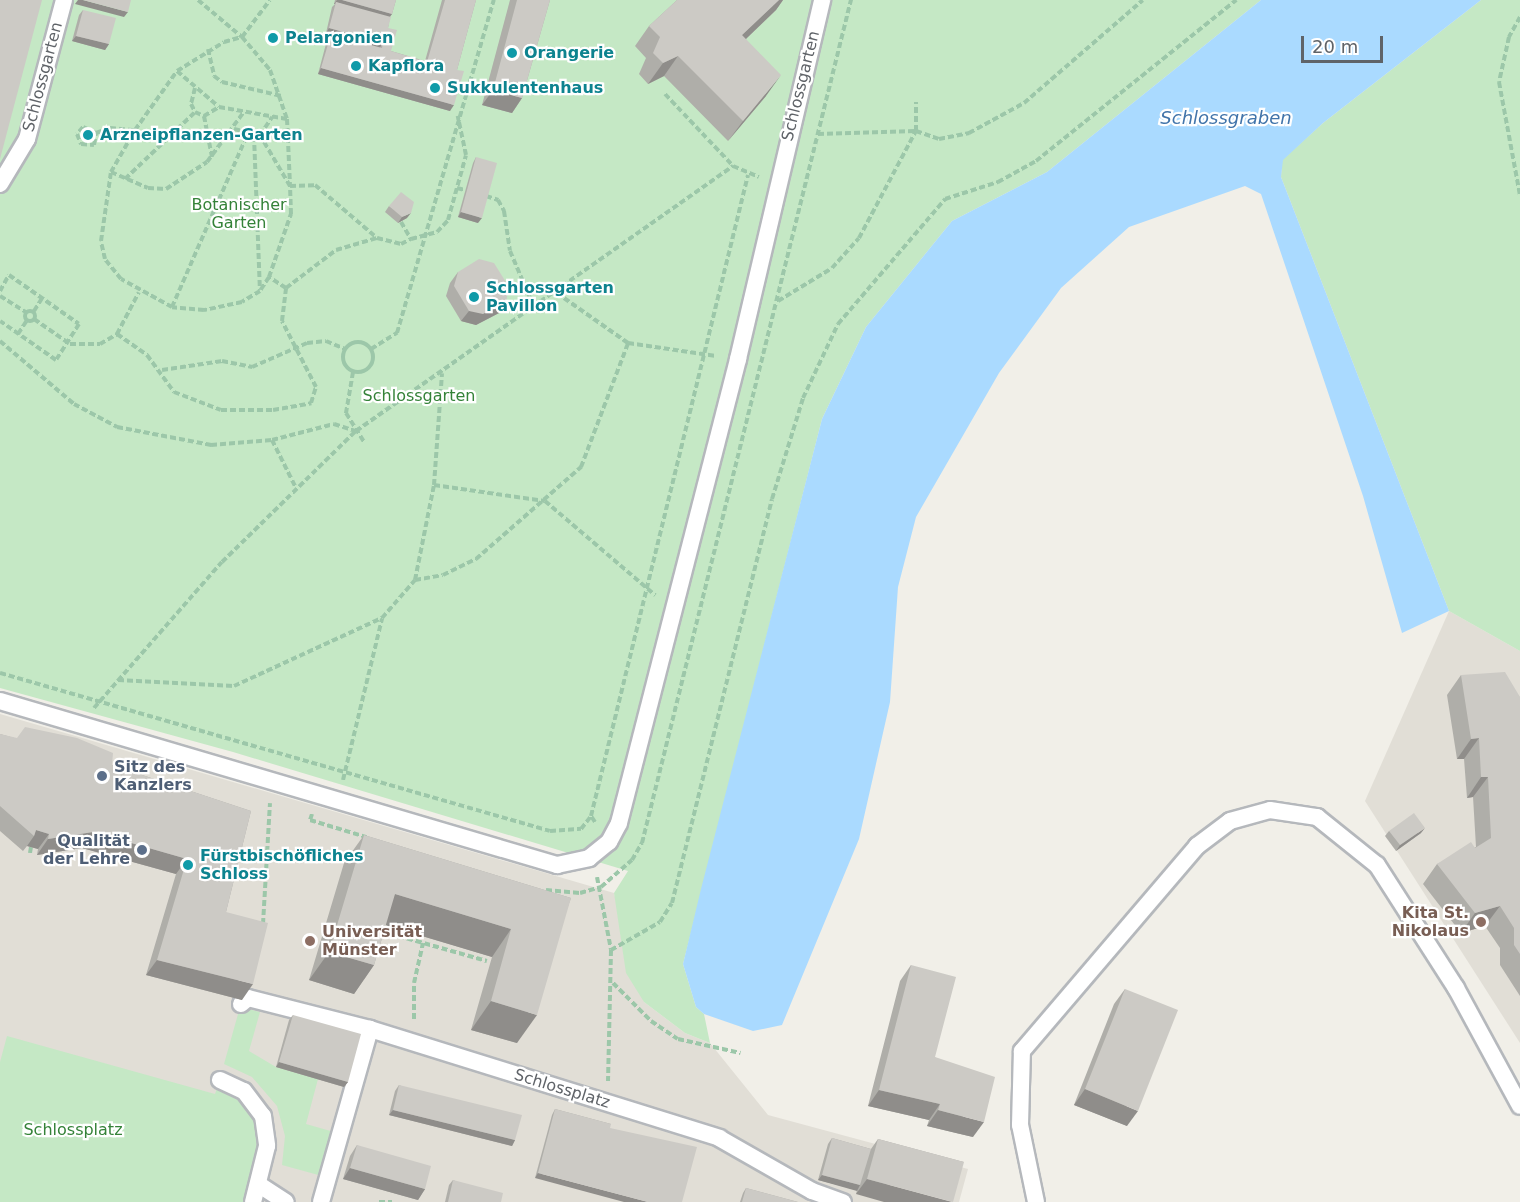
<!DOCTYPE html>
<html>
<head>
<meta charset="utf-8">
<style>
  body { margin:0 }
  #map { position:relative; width:1520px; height:1202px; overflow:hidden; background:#f1efe8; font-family:"DejaVu Sans",sans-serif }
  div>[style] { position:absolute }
  .education>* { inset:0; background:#e1ded6 }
  .green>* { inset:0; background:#c5e8c5 }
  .water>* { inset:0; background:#aadaff }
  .path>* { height:4px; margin-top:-2px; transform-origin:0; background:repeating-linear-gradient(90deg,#9cc7a9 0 6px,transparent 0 9px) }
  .path>.ring { margin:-2px; padding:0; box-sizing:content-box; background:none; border:4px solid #9cc7a9; border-radius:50% }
  .roads { filter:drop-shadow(2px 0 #b5b8bc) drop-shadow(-2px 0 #b5b8bc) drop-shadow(0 2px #b5b8bc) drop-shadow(0 -2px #b5b8bc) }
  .service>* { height:16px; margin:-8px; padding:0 8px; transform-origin:8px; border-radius:8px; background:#fff }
  .wall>* { inset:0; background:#afaea9 }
  .shaded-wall>* { inset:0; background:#8f8d8a }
  .building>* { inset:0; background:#cccac5 }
  .dots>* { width:16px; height:16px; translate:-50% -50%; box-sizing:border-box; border:3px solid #fff; border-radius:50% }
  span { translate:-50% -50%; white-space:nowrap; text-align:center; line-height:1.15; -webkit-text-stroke:4.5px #fff; paint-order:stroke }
  .culture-label { font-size:16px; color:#0d838f; font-weight:700 }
  .left { translate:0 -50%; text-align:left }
  .street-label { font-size:16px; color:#5f6368 }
  .park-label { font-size:16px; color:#348238 }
  .service-label { font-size:16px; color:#4e5e75; font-weight:700 }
  .right { translate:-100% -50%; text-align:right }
  .education-label { font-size:16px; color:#785e54; font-weight:700 }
  .water-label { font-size:18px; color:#4174aa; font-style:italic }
  .scale { position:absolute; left:1301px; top:36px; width:82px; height:27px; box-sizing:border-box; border:3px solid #5f6368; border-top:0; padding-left:8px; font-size:18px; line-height:21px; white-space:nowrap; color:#5f6368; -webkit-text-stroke:4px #fff; paint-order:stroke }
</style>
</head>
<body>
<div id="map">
  <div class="education">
    <i style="clip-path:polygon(1449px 611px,1520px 651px,1520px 1043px,1365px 801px)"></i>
    <i style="clip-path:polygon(0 714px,614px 893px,644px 1002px,685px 1033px,710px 1043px,768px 1115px,968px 1169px,959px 1202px,0 1202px)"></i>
  </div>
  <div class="green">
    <i style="clip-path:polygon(0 0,1261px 0,1047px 172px,952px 221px,866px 327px,822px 419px,683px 964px,696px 1007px,704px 1014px,710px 1043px,685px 1033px,644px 1002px,626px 973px,614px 893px,628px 871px,233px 752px,0 688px)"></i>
    <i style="clip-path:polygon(1481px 0,1520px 0,1520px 651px,1449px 611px,1281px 177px,1282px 160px,1323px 123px)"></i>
    <i style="clip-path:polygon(240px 1007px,260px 1012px,249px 1051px,276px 1067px,318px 1079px,306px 1124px,334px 1132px,322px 1176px,282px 1165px,285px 1136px,277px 1106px,252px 1077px,224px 1064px)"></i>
    <i style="clip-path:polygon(7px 1036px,215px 1094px,220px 1080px,263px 1116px,253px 1202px,0 1202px,0 1062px)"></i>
  </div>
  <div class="water">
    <i style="clip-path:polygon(1261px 0,1481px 0,1323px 123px,1283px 160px,1281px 177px,1449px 611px,1402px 633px,1363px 496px,1261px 194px,1245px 186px,1129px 227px,1061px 288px,999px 373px,916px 517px,898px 587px,890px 702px,859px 839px,782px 1025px,753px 1031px,704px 1014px,696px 1007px,683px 964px,701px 889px,822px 419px,866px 327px,952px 221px,1047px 172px)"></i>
  </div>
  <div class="path">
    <i style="left:198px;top:0;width:57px;rotate:40.1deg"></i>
    <i style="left:242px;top:37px;width:46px;rotate:-52.9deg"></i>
    <i style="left:1520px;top:17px;width:23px;rotate:119deg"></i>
    <i style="left:1509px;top:37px;width:46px;rotate:102.5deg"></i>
    <i style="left:1499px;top:82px;width:115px;rotate:79.5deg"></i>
    <i style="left:208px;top:49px;width:28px;rotate:77deg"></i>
    <i style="left:214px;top:76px;width:10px;rotate:37deg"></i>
    <i style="left:222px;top:82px;width:61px;rotate:13.3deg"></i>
    <i style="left:177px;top:71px;width:55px;rotate:40.6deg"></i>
    <i style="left:219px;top:107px;width:69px;rotate:10deg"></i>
    <i style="left:195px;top:88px;width:16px;rotate:104deg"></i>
    <i style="left:191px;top:104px;width:9px;rotate:63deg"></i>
    <i style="left:665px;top:94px;width:99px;rotate:46.6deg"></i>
    <i style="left:733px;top:166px;width:28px;rotate:23deg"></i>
    <i style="left:204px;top:116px;width:42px;rotate:79deg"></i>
    <i style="left:234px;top:129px;width:27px;rotate:13deg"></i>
    <i style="left:260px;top:135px;width:22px;rotate:-56deg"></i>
    <i style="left:96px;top:133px;width:14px;rotate:-155deg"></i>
    <i style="left:83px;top:127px;width:9px;rotate:131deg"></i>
    <i style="left:77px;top:134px;width:11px;rotate:68deg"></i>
    <i style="left:81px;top:144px;width:13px;rotate:4deg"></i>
    <i style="left:94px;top:145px;width:12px;rotate:-81deg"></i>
    <i style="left:96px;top:133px;width:15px;rotate:-20deg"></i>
    <i style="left:110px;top:128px;width:25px;rotate:5deg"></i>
    <i style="left:818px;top:134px;width:98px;rotate:-1.8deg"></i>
    <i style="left:916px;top:131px;width:29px;rotate:-90deg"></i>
    <i style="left:254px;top:136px;width:154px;rotate:87.8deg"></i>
    <i style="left:111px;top:172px;width:40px;rotate:23.4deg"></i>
    <i style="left:148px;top:188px;width:18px;rotate:3deg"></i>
    <i style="left:166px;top:189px;width:49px;rotate:-33.4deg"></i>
    <i style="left:207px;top:162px;width:61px;rotate:-53.7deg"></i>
    <i style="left:125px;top:179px;width:97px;rotate:-43.7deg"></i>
    <i style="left:195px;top:112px;width:10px;rotate:24deg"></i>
    <i style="left:204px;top:116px;width:17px;rotate:-31deg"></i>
    <i style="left:457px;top:188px;width:8px;rotate:14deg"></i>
    <i style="left:486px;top:196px;width:13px;rotate:18deg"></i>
    <i style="left:498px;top:200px;width:13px;rotate:61deg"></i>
    <i style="left:504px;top:211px;width:40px;rotate:81.5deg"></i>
    <i style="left:510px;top:251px;width:59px;rotate:66.9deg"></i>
    <i style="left:401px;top:222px;width:20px;rotate:60deg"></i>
    <i style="left:411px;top:239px;width:27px;rotate:-15deg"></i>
    <i style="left:437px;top:232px;width:16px;rotate:-47deg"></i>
    <i style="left:448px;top:220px;width:67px;rotate:-74.5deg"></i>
    <i style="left:466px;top:155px;width:40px;rotate:-102deg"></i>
    <i style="left:269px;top:277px;width:17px;rotate:123deg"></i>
    <i style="left:260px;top:291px;width:21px;rotate:149deg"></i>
    <i style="left:242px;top:302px;width:39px;rotate:168deg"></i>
    <i style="left:204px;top:310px;width:32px;rotate:-175deg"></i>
    <i style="left:172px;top:307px;width:58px;rotate:-151.2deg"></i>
    <i style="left:121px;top:279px;width:26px;rotate:-129deg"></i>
    <i style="left:105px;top:259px;width:18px;rotate:-103deg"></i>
    <i style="left:101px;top:241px;width:70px;rotate:-81.8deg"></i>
    <i style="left:111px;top:172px;width:48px;rotate:-60.3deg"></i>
    <i style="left:135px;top:130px;width:72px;rotate:-54.6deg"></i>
    <i style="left:177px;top:71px;width:55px;rotate:-31.7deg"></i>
    <i style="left:224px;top:42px;width:19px;rotate:-16deg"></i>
    <i style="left:242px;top:37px;width:43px;rotate:49.7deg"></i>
    <i style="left:270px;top:70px;width:52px;rotate:70.9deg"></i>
    <i style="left:287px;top:119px;width:67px;rotate:87.4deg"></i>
    <i style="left:290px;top:186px;width:25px;rotate:-2deg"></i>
    <i style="left:315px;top:185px;width:82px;rotate:40.5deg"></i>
    <i style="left:377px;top:238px;width:25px;rotate:14deg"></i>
    <i style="left:401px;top:244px;width:11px;rotate:-27deg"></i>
    <i style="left:286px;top:288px;width:63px;rotate:-37.2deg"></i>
    <i style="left:336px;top:250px;width:43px;rotate:-16.3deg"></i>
    <i style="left:0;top:291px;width:18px;rotate:-61deg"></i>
    <i style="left:9px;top:275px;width:85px;rotate:35deg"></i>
    <i style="left:79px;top:324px;width:43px;rotate:122.6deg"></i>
    <i style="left:56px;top:360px;width:68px;rotate:-145.1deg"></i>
    <i style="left:0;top:296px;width:31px;rotate:32deg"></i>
    <i style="left:778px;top:301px;width:63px;rotate:-31.4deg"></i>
    <i style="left:832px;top:268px;width:40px;rotate:-48deg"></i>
    <i style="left:859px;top:238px;width:121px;rotate:-62deg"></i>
    <i style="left:916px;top:131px;width:24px;rotate:19deg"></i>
    <i style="left:939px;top:139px;width:31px;rotate:-11deg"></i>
    <i style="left:969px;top:133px;width:63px;rotate:-28.6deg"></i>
    <i style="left:1024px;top:103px;width:157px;rotate:-40.9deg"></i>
    <i style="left:172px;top:307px;width:188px;rotate:-66.4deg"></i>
    <i class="ring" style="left:25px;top:311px;width:6px;height:6px"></i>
    <i style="left:34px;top:311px;width:15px;rotate:-58deg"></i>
    <i style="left:34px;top:319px;width:44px;rotate:34.8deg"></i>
    <i style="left:70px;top:344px;width:30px"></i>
    <i style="left:100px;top:344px;width:20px;rotate:-30deg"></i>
    <i style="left:117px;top:334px;width:47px;rotate:-62.4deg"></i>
    <i style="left:18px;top:334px;width:17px;rotate:-57deg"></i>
    <i style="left:117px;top:334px;width:37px;rotate:35deg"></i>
    <i style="left:147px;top:355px;width:46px;rotate:53.9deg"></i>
    <i style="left:174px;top:392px;width:50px;rotate:21deg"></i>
    <i style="left:221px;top:410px;width:52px"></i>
    <i style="left:273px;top:410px;width:39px;rotate:-10deg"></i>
    <i style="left:311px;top:403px;width:17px;rotate:-73deg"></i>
    <i style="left:316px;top:387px;width:74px;rotate:-117.3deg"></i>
    <i style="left:282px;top:321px;width:33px;rotate:-83deg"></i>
    <i style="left:286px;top:288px;width:20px;rotate:-147deg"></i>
    <i style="left:269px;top:277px;width:67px;rotate:-70.8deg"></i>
    <i style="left:291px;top:214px;width:28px;rotate:-92deg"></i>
    <i style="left:290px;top:186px;width:59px;rotate:-120.5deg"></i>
    <i style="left:0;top:341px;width:97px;rotate:40.4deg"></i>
    <i style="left:74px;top:404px;width:49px;rotate:28.1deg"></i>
    <i style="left:117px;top:427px;width:96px;rotate:10.8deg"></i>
    <i style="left:211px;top:445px;width:61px;rotate:-4.7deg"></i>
    <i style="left:272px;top:440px;width:64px;rotate:-14.5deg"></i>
    <i style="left:334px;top:424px;width:23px;rotate:18deg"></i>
    <i class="ring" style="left:343px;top:342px;width:26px;height:26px"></i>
    <i style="left:628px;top:343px;width:89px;rotate:8.4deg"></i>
    <i style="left:371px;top:349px;width:31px;rotate:-32deg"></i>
    <i style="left:397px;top:333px;width:347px;rotate:-73.8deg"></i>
    <i style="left:162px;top:370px;width:61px;rotate:-8.5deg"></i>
    <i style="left:222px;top:361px;width:31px;rotate:11deg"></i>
    <i style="left:252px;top:367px;width:60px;rotate:-23.6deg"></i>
    <i style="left:307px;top:343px;width:19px;rotate:-6deg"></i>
    <i style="left:326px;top:341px;width:21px;rotate:23deg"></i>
    <i style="left:353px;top:372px;width:42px;rotate:99.7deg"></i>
    <i style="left:346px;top:413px;width:34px;rotate:58deg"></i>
    <i style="left:272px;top:440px;width:54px;rotate:63.4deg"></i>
    <i style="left:434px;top:485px;width:112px;rotate:8.2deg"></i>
    <i style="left:545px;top:501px;width:145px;rotate:40.5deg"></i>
    <i style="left:415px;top:580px;width:28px;rotate:-10deg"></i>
    <i style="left:443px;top:575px;width:37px;rotate:-26deg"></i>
    <i style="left:476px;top:559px;width:140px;rotate:-41.2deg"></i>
    <i style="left:581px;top:467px;width:133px;rotate:-69.2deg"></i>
    <i style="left:628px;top:343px;width:90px;rotate:-144.9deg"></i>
    <i style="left:0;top:673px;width:572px;rotate:16.03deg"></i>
    <i style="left:550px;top:831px;width:31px;rotate:-4deg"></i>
    <i style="left:581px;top:829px;width:16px;rotate:-52deg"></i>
    <i style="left:118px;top:680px;width:116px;rotate:3deg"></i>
    <i style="left:234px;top:686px;width:163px;rotate:-24.7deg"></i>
    <i style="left:382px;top:618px;width:50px;rotate:-49deg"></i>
    <i style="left:415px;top:580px;width:97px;rotate:-78.7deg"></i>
    <i style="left:434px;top:485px;width:112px;rotate:-85.9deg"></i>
    <i style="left:94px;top:708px;width:194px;rotate:-48.8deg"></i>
    <i style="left:222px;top:562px;width:187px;rotate:-44.4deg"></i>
    <i style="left:356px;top:431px;width:461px;rotate:-35.1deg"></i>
    <i style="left:343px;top:780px;width:166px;rotate:-76.4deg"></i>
    <i style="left:312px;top:814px;width:6px;rotate:108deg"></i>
    <i style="left:310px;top:820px;width:59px;rotate:16.9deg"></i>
    <i style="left:595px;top:822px;width:7px;rotate:-124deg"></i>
    <i style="left:591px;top:816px;width:660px;rotate:-76.24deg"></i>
    <i style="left:30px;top:853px;width:6px;rotate:-81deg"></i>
    <i style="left:597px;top:877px;width:74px;rotate:79.1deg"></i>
    <i style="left:611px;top:950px;width:131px;rotate:91.3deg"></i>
    <i style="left:546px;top:890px;width:34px;rotate:5deg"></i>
    <i style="left:580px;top:893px;width:22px;rotate:-16deg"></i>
    <i style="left:601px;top:887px;width:41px;rotate:-41.1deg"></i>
    <i style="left:632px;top:860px;width:20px;rotate:-60deg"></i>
    <i style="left:642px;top:843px;width:869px;rotate:-76.08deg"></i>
    <i style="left:263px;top:924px;width:121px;rotate:-86.7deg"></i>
    <i style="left:381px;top:931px;width:110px;rotate:15.8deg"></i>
    <i style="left:611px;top:950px;width:56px;rotate:-29.7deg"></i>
    <i style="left:660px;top:922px;width:22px;rotate:-58deg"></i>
    <i style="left:672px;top:903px;width:416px;rotate:-76.1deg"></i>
    <i style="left:772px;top:499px;width:106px;rotate:-72.9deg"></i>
    <i style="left:803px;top:398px;width:82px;rotate:-64.7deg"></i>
    <i style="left:838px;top:324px;width:165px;rotate:-49.4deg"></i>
    <i style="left:945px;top:199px;width:56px;rotate:-17.8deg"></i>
    <i style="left:998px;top:182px;width:43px;rotate:-28.9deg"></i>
    <i style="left:1036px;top:161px;width:257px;rotate:-38.8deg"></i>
    <i style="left:613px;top:983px;width:54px;rotate:45deg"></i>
    <i style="left:651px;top:1021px;width:32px;rotate:34deg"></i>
    <i style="left:678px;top:1039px;width:64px;rotate:12.7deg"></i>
    <i style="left:414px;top:1019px;width:36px;rotate:-90deg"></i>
    <i style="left:414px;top:983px;width:41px;rotate:-77.3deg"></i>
    <i style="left:379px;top:1202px;width:13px"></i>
  </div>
  <div class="roads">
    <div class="service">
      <i style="left:0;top:184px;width:52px;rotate:-59deg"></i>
      <i style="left:27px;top:139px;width:144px;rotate:-75.1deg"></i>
      <i style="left:0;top:701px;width:581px;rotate:16.41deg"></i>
      <i style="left:557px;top:865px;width:33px;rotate:-12deg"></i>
      <i style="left:589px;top:858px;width:26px;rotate:-39deg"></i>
      <i style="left:609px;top:842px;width:21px;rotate:-62deg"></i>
      <i style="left:619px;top:823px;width:479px;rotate:-75.6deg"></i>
      <i style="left:738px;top:359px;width:369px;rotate:-76.8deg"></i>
      <i style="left:241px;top:1004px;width:9px;rotate:-41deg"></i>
      <i style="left:248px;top:998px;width:126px;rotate:14.3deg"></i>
      <i style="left:370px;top:1029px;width:366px;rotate:17.3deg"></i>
      <i style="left:719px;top:1138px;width:107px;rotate:29.7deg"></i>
      <i style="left:812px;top:1191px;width:33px;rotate:20deg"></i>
      <i style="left:220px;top:1080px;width:26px;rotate:25deg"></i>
      <i style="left:244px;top:1091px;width:31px;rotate:53deg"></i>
      <i style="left:263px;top:1116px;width:30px;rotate:82deg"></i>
      <i style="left:267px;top:1146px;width:58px;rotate:104deg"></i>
      <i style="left:258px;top:1184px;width:33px;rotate:33deg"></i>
      <i style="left:321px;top:1202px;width:180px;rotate:-74.2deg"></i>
      <i style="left:1036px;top:1202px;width:79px;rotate:-101.7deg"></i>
      <i style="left:1020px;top:1125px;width:74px;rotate:-88.5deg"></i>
      <i style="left:1022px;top:1051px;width:270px;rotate:-49.5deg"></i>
      <i style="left:1197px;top:846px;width:41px;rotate:-37.1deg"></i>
      <i style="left:1230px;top:821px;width:41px;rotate:-15.4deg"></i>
      <i style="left:1270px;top:810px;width:48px;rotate:8.5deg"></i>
      <i style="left:1317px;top:817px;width:77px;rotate:38.7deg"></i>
      <i style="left:1377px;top:865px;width:146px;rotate:57.3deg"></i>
      <i style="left:1456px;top:988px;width:134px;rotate:61.5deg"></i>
    </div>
  </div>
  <div class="wall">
    <i style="clip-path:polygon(335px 0,396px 0,392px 14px,390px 17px,388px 28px,391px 51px,425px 61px,442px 0,476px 0,457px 70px,450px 111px,318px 74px,327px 40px,331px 35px,326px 33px,332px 7px,335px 4px,334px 4px)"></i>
    <i style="clip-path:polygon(510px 0,550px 0,522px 98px,512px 113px,482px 105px)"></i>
    <i style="clip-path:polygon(677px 0,783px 0,776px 10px,746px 39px,766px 96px,728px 141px,664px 76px,648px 84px,639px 74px,646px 58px,635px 46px,649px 26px)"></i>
    <i style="clip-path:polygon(83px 10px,109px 44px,105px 50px,72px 41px,79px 15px)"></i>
    <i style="clip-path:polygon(476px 157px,478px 223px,458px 217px,473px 163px)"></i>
    <i style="clip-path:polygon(389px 206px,407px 218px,398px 223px,385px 212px)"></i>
    <i style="clip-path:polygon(458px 272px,499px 313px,476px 325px,461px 321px,446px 296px,450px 283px)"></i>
    <i style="clip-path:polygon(1461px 675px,1520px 697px,1520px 996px,1500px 965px,1500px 948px,1485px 926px,1461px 933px,1423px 884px,1437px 864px,1476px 847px,1473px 797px,1467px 798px,1464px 759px,1457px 759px,1447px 695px)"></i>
    <i style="clip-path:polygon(0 734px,112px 765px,251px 811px,226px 912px,242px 1000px,146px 975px,176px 874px,82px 848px,37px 855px,38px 849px,27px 846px,23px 851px,0 831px)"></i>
    <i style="clip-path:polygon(1389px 831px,1421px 833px,1396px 851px,1385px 836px)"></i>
    <i style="clip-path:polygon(364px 835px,571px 898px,517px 1043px,471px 1030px,492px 957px,386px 925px,374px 965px,354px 994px,309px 980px,344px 863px)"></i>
    <i style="clip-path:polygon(911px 965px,935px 1057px,973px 1137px,927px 1126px,929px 1120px,868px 1106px,900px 981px)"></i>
    <i style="clip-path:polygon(1125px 989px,1127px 1126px,1074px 1105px,1114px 1004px)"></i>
    <i style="clip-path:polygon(293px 1015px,348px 1082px,344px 1087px,276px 1067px,289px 1020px)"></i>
    <i style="clip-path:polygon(399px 1085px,515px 1140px,512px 1146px,389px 1115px,395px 1091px)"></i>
    <i style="clip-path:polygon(555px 1109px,611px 1124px,535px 1178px,552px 1115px)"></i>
    <i style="clip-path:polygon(832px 1138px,871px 1149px,878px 1139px,964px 1162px,856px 1194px,857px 1190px,818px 1180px,828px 1144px)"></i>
    <i style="clip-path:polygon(357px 1145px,425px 1189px,418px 1200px,343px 1179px,350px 1156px)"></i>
    <i style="clip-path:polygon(453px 1180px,501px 1202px,445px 1202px,449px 1185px)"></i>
    <i style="clip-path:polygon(746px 1188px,798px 1202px,740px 1202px,743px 1193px)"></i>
  </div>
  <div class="shaded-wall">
    <i style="clip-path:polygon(78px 0,83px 0,128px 12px,124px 17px,75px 4px)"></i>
    <i style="clip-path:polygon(337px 0,342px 0,392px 14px,388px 19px,336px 2px,335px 4px,334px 4px)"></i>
    <i style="clip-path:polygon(779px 0,783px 0,776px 10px,728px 56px,742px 35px)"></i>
    <i style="clip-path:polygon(329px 28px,383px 43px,379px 49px,326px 33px)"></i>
    <i style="clip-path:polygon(76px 36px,109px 44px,105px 50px,72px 41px)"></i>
    <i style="clip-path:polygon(678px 56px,664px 76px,648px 84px,663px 63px)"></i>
    <i style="clip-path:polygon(321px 68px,454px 105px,450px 111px,318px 74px)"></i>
    <i style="clip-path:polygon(781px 75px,766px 96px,728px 141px,743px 121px)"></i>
    <i style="clip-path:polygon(493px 90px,522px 98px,512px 113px,482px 105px)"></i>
    <i style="clip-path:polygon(461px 212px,482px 218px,478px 223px,458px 217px)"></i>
    <i style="clip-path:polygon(411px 213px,407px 218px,398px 223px,402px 217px)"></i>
    <i style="clip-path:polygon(506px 302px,499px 313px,476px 325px,461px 321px,469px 311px)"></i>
    <i style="clip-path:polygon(1479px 738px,1464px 759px,1457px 759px,1471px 739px)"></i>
    <i style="clip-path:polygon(1481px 777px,1488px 777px,1473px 797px,1467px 798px)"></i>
    <i style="clip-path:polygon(1425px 828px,1421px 833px,1396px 851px,1400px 845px)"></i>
    <i style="clip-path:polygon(36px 830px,49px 834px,38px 849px,27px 846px,34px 836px)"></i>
    <i style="clip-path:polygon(93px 832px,187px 859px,176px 874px,82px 848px,37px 855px,48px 839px)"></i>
    <i style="clip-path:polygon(395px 894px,511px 929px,492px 957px,375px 922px)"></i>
    <i style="clip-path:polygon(1500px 906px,1485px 926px,1461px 933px,1475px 913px)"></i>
    <i style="clip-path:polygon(329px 952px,374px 965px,354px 994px,309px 980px)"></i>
    <i style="clip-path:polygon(157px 960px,253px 984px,242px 1000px,146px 975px)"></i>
    <i style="clip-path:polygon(491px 1001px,537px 1015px,517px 1043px,471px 1030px)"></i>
    <i style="clip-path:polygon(279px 1062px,348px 1082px,344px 1087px,276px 1067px)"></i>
    <i style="clip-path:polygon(1085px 1089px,1138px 1111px,1127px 1126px,1074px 1105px)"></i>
    <i style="clip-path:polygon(879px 1090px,940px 1104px,929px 1120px,868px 1106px)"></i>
    <i style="clip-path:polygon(393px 1110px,515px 1140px,512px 1146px,389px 1115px)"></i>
    <i style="clip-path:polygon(938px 1110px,984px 1122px,973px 1137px,927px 1126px)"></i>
    <i style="clip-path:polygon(350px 1168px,425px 1189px,418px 1200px,343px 1179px)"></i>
    <i style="clip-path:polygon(538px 1173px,648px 1202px,624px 1202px,535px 1178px)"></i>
    <i style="clip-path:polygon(822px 1175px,860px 1185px,857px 1191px,818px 1180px)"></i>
    <i style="clip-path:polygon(867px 1179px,952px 1202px,884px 1202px,856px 1194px)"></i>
  </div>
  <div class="building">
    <i style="clip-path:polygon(0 0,42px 0,0 159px)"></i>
    <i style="clip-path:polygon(83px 0,131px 0,128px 12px)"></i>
    <i style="clip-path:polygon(342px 0,396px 0,392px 14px)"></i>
    <i style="clip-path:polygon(445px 0,476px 0,457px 70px,464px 71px,454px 105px,321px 68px,331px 34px,382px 48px,383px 43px,329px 28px,336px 2px,391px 17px,388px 28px,397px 30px,391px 51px,427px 62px)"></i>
    <i style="clip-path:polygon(517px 0,550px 0,522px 98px,493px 90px)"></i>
    <i style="clip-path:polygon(677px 0,779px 0,742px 35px,781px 75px,743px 121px,678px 56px,663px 63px,653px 53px,660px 37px,649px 26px)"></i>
    <i style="clip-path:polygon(83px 10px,116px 18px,109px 44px,76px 36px)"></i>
    <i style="clip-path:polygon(476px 157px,497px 163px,482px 218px,461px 212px)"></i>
    <i style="clip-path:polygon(401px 192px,414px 202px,411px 213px,402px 217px,389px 206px)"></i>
    <i style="clip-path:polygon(479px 259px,494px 263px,509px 287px,506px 302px,483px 314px,469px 311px,454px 286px,458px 272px)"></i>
    <i style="clip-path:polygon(1505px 672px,1520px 697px,1520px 954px,1514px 945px,1514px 928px,1500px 906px,1475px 913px,1437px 864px,1471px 842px,1475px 848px,1491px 838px,1488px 777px,1481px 777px,1479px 738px,1471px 739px,1461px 675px)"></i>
    <i style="clip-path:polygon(25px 727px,77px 738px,113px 753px,112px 765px,251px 811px,226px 912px,268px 923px,253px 984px,157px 960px,187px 859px,93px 832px,48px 839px,49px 834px,36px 830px,34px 836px,0 806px,0 734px,17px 738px)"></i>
    <i style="clip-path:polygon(1414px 813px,1425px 828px,1400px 845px,1389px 831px)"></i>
    <i style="clip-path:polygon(364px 835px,571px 898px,537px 1015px,491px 1001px,511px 929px,395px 894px,374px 965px,329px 952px)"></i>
    <i style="clip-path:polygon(911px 965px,956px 977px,935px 1057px,995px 1077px,984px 1122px,938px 1110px,940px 1104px,879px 1090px)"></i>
    <i style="clip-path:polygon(1125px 989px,1178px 1010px,1138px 1111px,1085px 1089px)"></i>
    <i style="clip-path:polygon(293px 1015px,361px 1034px,348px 1082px,279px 1062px)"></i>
    <i style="clip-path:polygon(399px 1085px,522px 1115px,515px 1140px,393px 1110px)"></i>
    <i style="clip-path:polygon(555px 1109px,611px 1124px,610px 1128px,697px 1147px,682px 1202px,648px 1202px,538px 1173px)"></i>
    <i style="clip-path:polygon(832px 1138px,871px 1149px,860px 1185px,822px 1175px)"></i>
    <i style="clip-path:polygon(878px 1139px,964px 1162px,953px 1202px,867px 1179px)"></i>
    <i style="clip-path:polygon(357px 1145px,431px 1166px,425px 1189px,350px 1168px)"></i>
    <i style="clip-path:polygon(453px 1180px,503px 1193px,501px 1202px,448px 1202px)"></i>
    <i style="clip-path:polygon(746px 1188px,798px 1202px,742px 1202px)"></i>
  </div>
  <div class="dots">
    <i style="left:273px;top:38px;background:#0f9aa8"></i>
    <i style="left:512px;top:53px;background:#0f9aa8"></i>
    <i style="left:356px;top:66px;background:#0f9aa8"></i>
    <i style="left:435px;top:88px;background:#0f9aa8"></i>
    <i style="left:88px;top:135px;background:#0f9aa8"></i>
    <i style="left:474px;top:297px;background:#0f9aa8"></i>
    <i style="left:102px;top:776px;background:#5c6f8a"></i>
    <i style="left:142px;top:850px;background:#5c6f8a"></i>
    <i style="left:188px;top:865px;background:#0f9aa8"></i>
    <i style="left:1481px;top:922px;background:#8d6e63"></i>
    <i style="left:310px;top:941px;background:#8d6e63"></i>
  </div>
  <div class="culture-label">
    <span class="left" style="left:285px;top:38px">Pelargonien</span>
    <span class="left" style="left:524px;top:53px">Orangerie</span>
    <span class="left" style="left:368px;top:66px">Kapflora</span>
    <span class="left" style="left:447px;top:88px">Sukkulentenhaus</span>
    <span class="left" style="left:100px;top:135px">Arzneipflanzen-Garten</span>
    <span class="left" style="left:486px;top:297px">Schlossgarten<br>Pavillon</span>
    <span class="left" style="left:200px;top:865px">Fürstbischöfliches<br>Schloss</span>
  </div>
  <div class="street-label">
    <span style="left:43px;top:77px;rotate:-75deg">Schlossgarten</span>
    <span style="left:801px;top:86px;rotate:-76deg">Schlossgarten</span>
    <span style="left:562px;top:1089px;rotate:17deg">Schlossplatz</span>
  </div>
  <div class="park-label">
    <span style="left:239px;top:214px">Botanischer<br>Garten</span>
    <span style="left:419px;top:396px">Schlossgarten</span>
    <span style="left:73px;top:1130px">Schlossplatz</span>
  </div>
  <div class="service-label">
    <span class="left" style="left:114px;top:776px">Sitz des<br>Kanzlers</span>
    <span class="right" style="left:130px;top:850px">Qualität<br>der Lehre</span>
  </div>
  <div class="education-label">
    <span class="right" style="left:1469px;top:922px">Kita St.<br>Nikolaus</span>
    <span class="left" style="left:322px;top:941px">Universität<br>Münster</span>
  </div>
  <div class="water-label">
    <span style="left:1226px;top:118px">Schlossgraben</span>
  </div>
  <div class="scale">20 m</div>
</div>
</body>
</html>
